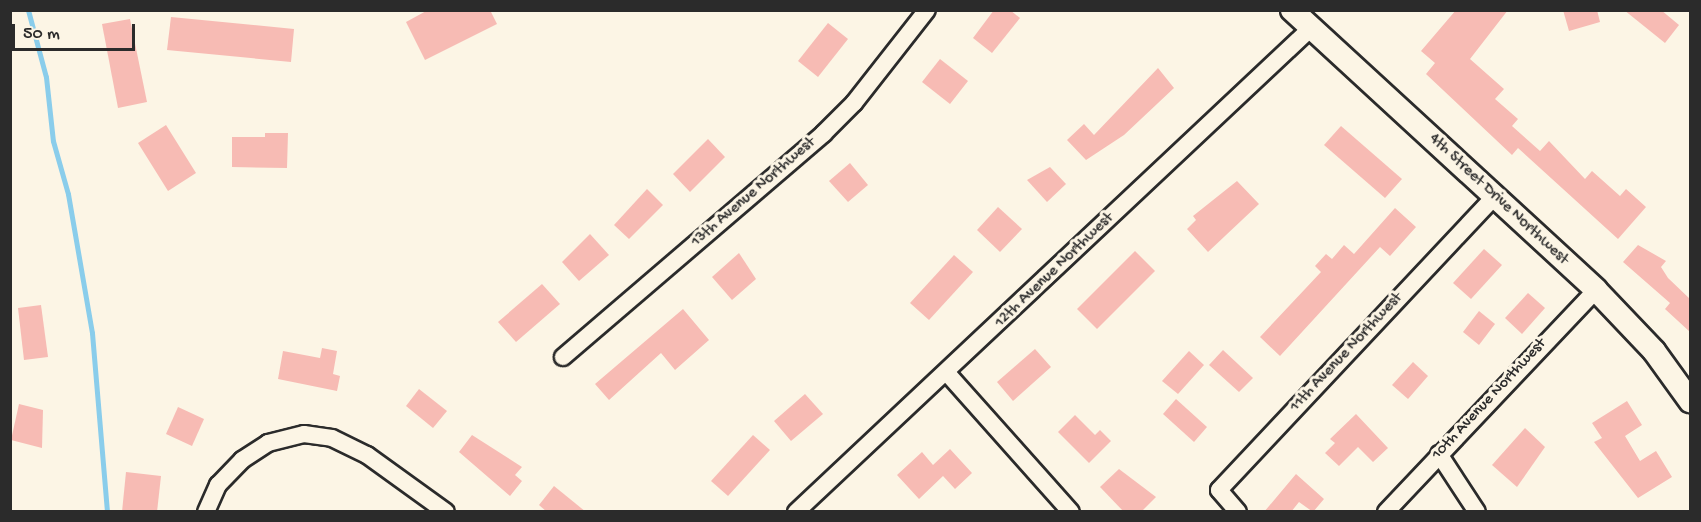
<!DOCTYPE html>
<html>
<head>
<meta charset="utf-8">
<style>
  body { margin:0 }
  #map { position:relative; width:1701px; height:522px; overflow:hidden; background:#fcf5e5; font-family:"Gochi Hand",sans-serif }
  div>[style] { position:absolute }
  .stream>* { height:5px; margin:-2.5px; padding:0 2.5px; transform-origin:2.5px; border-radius:2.5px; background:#8acdeb }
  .building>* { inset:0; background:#f7bbb4 }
  .roads { filter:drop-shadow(2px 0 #2b2b2b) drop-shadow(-2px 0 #2b2b2b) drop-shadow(0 2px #2b2b2b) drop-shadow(0 -2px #2b2b2b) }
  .street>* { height:16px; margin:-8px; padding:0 8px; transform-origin:8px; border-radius:8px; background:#fcf5e5 }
  .secondary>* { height:22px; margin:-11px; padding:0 11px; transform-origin:11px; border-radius:11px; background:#fcf5e5 }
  span { translate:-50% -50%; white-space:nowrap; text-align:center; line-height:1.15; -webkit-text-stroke:6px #fcf5e5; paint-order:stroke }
  .street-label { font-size:16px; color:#2b2b2b }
  .frame { position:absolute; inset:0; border:12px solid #2b2b2b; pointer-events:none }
  .scale { position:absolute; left:12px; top:24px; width:123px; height:27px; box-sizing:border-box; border:3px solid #2b2b2b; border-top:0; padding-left:8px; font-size:18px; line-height:21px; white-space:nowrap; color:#2b2b2b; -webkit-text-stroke:4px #fcf5e5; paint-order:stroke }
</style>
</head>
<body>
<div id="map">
  <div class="stream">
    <i style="left:28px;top:10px;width:69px;rotate:75deg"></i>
    <i style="left:46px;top:77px;width:64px;rotate:83.8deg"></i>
    <i style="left:53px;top:141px;width:55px;rotate:74.2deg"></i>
    <i style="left:68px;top:194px;width:141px;rotate:80.2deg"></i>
    <i style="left:92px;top:333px;width:180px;rotate:85.2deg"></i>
  </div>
  <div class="building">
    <i style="clip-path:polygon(428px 10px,490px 10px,497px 24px,425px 60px,406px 22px)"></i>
    <i style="clip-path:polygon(994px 10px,1010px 10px,1020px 18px,992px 53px,973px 38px)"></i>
    <i style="clip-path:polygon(1456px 10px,1508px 10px,1470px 59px,1504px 89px,1495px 99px,1518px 119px,1512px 126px,1540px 151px,1549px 141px,1585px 179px,1592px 171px,1620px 196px,1626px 189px,1646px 207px,1618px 239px,1518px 148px,1512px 155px,1426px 74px,1435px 63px,1421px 51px)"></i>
    <i style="clip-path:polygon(1563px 10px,1597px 10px,1600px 22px,1569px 31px)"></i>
    <i style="clip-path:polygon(1624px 10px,1661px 10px,1679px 25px,1665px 43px)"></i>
    <i style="clip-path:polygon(171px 17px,294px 29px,291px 62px,167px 50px)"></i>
    <i style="clip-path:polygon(130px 19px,147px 102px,118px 108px,102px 24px)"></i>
    <i style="clip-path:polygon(828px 23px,848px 39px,818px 77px,798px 61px)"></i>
    <i style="clip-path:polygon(940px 59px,968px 81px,950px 104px,922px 82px)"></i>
    <i style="clip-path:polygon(1158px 68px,1174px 88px,1124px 135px,1086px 160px,1067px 140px,1084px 124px,1094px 135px)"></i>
    <i style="clip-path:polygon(166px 125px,196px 173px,168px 191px,138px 143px)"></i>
    <i style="clip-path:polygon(1341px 126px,1402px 179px,1385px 198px,1324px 145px)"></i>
    <i style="clip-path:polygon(265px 133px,288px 133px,287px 168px,232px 167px,232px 137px,265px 137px)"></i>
    <i style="clip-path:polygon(708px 139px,725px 157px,690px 192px,673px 174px)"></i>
    <i style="clip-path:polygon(850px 163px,868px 185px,848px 202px,829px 181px)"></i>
    <i style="clip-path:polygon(1050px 167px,1066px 184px,1047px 202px,1027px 180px)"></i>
    <i style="clip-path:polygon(1237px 181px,1259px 204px,1208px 252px,1187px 229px,1196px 220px,1193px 216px)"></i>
    <i style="clip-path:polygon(647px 189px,663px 205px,629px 239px,614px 225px)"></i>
    <i style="clip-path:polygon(998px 207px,1022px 229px,1000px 252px,977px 230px)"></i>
    <i style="clip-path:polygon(1395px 208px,1416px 227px,1390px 256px,1380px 247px,1280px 356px,1260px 337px,1321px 272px,1315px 266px,1326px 254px,1332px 259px,1344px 245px,1354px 254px)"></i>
    <i style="clip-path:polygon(590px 234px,609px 255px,579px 281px,562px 262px)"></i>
    <i style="clip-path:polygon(1638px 245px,1666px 261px,1661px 267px,1668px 278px,1690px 299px,1690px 332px,1665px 309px,1670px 303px,1623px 262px)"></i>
    <i style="clip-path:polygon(1484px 249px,1502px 265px,1471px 299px,1453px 283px)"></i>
    <i style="clip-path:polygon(1135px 251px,1155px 271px,1097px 329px,1077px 309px)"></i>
    <i style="clip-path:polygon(739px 253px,756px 279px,732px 300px,712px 277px)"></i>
    <i style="clip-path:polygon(954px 255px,973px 272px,929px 320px,910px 303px)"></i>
    <i style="clip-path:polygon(542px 284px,560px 304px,516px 342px,498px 322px)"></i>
    <i style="clip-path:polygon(1528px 293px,1545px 308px,1522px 334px,1505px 318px)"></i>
    <i style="clip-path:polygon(41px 305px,48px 357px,24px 360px,18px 308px)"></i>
    <i style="clip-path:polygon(683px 309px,709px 340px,675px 370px,661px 353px,609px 400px,595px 384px)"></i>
    <i style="clip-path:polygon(1479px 311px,1495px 324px,1479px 345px,1463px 332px)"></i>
    <i style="clip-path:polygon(322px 348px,337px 351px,333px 374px,340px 376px,337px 391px,278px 379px,283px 351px,320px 358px)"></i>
    <i style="clip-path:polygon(1035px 349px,1051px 367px,1013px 401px,997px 382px)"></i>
    <i style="clip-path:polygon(1223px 350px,1253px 378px,1239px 392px,1209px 365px)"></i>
    <i style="clip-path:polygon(1189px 351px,1204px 365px,1178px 394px,1162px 381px)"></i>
    <i style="clip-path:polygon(1413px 362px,1428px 376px,1408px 399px,1392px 385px)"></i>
    <i style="clip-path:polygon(419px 389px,447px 411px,433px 428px,406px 406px)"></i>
    <i style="clip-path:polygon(805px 394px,823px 414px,791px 441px,774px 421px)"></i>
    <i style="clip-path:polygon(1176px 399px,1207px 427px,1194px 442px,1163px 414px)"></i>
    <i style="clip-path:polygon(1627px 401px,1642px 425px,1625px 436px,1640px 461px,1656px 451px,1672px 477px,1638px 498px,1594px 442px,1602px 438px,1592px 423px)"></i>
    <i style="clip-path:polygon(19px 404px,43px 410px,42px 448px,11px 440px)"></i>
    <i style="clip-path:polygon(178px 407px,204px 419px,192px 446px,166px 434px)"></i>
    <i style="clip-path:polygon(1356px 414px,1388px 448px,1373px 462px,1358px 447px,1339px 466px,1325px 453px,1335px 443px,1330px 439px)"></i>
    <i style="clip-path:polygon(1075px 415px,1095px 435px,1100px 430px,1111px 441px,1089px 463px,1058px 432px)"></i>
    <i style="clip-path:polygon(1525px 428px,1545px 447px,1517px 487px,1492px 465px)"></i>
    <i style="clip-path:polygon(472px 435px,522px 467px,515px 475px,522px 481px,510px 496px,459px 452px)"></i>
    <i style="clip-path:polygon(753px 435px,770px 450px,728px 496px,711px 481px)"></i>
    <i style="clip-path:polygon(950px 449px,972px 473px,955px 489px,943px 476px,919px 499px,897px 475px,922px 452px,933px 465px)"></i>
    <i style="clip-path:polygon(1119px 469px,1156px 497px,1141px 512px,1124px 512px,1100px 487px)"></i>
    <i style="clip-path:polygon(126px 472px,161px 476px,157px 512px,122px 512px)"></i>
    <i style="clip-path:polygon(1296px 474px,1324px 499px,1313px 512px,1299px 502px,1291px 512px,1264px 512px)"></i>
    <i style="clip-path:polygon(554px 486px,586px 512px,547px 512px,539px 505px)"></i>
  </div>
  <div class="roads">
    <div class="street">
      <i style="left:563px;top:357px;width:343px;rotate:-40.6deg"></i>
      <i style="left:823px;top:134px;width:44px;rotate:-45deg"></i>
      <i style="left:854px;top:103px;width:118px;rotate:-51.9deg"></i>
      <i style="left:947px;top:373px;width:186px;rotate:48.3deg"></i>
      <i style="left:1439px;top:454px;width:69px;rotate:56.8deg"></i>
      <i style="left:206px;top:512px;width:30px;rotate:-66deg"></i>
      <i style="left:218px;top:485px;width:35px;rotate:-46deg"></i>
      <i style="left:242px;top:460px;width:31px;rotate:-33deg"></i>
      <i style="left:268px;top:443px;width:37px;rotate:-14deg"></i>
      <i style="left:304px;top:434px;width:28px;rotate:8deg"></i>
      <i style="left:332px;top:438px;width:39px;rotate:26deg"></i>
      <i style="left:367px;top:455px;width:97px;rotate:35.8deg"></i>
      <i style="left:796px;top:512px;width:707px;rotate:-43.22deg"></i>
      <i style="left:1238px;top:512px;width:29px;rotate:-131deg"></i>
      <i style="left:1219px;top:490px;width:403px;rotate:-46.8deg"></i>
      <i style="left:1386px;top:512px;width:306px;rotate:-46.6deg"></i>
    </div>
    <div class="secondary">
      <i style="left:1292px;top:10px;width:413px;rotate:42.6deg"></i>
      <i style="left:1596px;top:290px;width:84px;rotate:46.4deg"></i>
      <i style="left:1654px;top:351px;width:62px;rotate:54.2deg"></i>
    </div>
  </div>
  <div class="street-label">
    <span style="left:754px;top:193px;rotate:-41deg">13th Avenue Northwest</span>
    <span style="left:1498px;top:200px;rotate:43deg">4th Street Drive Northwest</span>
    <span style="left:1055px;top:271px;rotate:-44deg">12th Avenue Northwest</span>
    <span style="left:1347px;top:353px;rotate:-47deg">11th Avenue Northwest</span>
    <span style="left:1490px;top:400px;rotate:-47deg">10th Avenue Northwest</span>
  </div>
  <div class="frame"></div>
  <div class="scale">50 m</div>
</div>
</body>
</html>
